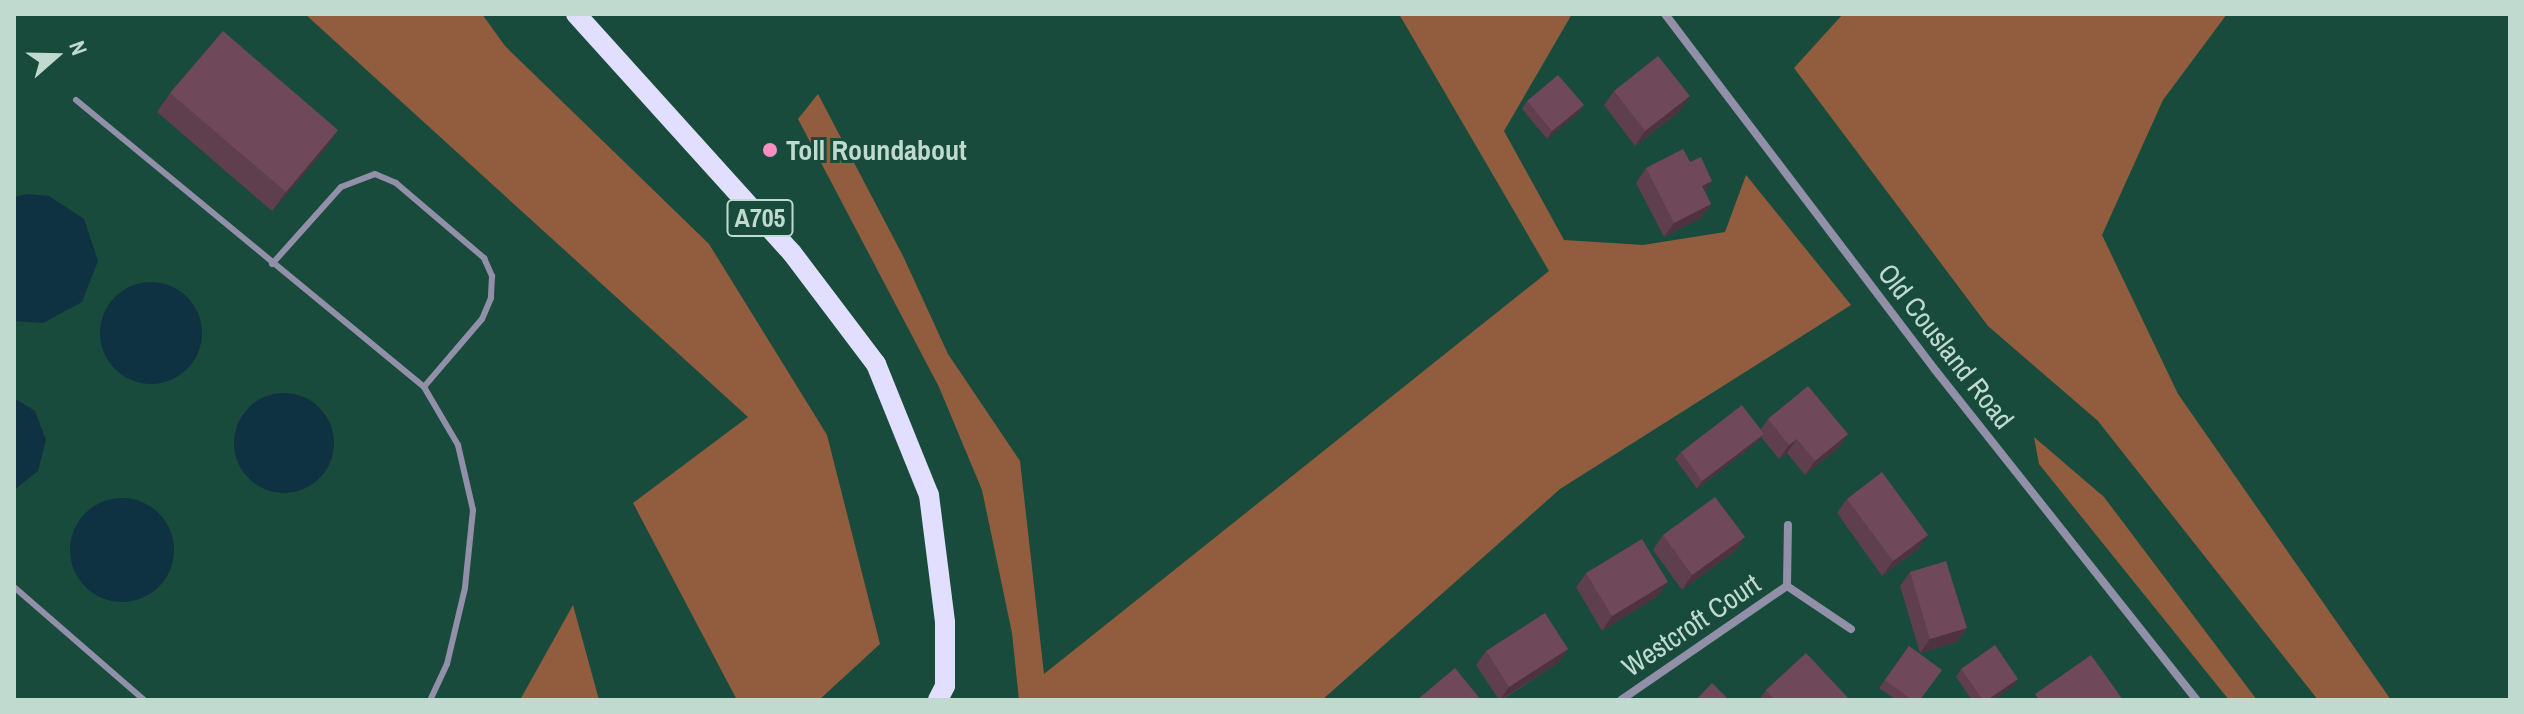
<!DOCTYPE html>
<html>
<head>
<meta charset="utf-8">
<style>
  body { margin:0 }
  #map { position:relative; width:2524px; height:714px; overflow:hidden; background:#184b3c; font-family:"Archivo Narrow",sans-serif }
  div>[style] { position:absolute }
  .forest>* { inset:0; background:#925d3f }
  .water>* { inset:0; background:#0e3242 }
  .round { border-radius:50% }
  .lane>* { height:6px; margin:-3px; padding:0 3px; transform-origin:3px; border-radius:3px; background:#928fa8 }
  .street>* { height:8px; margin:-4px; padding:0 4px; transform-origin:4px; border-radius:4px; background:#928fa8 }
  .primary>* { height:20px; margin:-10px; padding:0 10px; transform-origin:10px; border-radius:10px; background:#e2dffe }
  .wall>* { inset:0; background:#5f3e4d }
  .shaded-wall>* { inset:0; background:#4e323f }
  .building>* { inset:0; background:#6f485a }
  .dots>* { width:22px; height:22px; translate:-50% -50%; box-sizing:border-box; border:4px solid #184b3c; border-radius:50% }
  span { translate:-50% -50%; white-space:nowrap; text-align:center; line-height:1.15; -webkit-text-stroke:6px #184b3c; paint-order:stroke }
  .shield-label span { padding:2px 6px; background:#184b3c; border:2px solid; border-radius:6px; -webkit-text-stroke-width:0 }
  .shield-label { font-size:26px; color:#c0dad0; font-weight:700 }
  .poi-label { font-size:28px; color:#c0dad0; font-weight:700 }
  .left { translate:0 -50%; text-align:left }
  .street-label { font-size:28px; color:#c0dad0 }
  .frame { position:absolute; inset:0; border:16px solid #c0dad0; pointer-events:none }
  .north { position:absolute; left:16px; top:16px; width:80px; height:80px; -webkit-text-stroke:6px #184b3c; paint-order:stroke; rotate:70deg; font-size:22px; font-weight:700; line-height:32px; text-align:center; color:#c0dad0 }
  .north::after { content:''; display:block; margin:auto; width:28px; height:36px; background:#c0dad0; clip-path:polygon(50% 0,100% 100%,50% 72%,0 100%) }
</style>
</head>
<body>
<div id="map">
  <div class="forest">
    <i style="clip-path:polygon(305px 14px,482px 14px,505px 46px,709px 244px,827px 435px,880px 644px,819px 700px,737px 700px,633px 503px,748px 417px)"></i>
    <i style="clip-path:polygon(1399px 14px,1572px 14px,1504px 131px,1564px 240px,1643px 245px,1725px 232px,1746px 175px,1851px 305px,1560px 489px,1322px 700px,1019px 700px,1012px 633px,982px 490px,939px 387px,798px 119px,818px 94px,903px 256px,948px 354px,1020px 461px,1044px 674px,1549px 271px)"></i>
    <i style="clip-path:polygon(1843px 14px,2227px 14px,2163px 100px,2102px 235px,2178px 394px,2391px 700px,2318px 700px,2098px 421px,1988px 326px,1794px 68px)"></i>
    <i style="clip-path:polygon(2034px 437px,2104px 497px,2257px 700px,2229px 700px,2039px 464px)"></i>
    <i style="clip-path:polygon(573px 605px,599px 700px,520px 700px)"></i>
  </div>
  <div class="water">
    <i style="clip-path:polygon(28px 194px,49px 196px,84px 219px,98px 261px,82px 302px,43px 323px,14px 321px,14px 197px)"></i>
    <i class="round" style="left:100px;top:282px;width:102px;height:102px"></i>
    <i class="round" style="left:234px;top:393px;width:100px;height:100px"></i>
    <i style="clip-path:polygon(14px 398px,35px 411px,46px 440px,38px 471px,14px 490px)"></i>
    <i class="round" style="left:70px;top:498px;width:104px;height:104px"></i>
  </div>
  <div class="lane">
    <i style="left:76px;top:100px;width:451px;rotate:39.5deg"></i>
    <i style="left:424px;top:387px;width:67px;rotate:59.6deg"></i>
    <i style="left:458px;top:445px;width:67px;rotate:77deg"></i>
    <i style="left:473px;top:510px;width:78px;rotate:95.9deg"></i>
    <i style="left:465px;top:588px;width:78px;rotate:103.3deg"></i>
    <i style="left:447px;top:664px;width:40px;rotate:115deg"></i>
    <i style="left:272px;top:264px;width:103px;rotate:-48.1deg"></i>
    <i style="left:341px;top:187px;width:36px;rotate:-21deg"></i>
    <i style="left:375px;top:174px;width:23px;rotate:23deg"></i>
    <i style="left:396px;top:183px;width:116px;rotate:40.4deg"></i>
    <i style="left:484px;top:258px;width:20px;rotate:66deg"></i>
    <i style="left:492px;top:276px;width:22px;rotate:93deg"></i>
    <i style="left:491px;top:298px;width:23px;rotate:113deg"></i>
    <i style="left:482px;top:319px;width:89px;rotate:130.5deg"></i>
    <i style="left:14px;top:587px;width:172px;rotate:41deg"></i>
  </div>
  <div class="street">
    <i style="left:1665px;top:14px;width:448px;rotate:52.8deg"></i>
    <i style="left:1936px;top:371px;width:420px;rotate:51.6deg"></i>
    <i style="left:1787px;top:586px;width:61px;rotate:-89.1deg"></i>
    <i style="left:1621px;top:700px;width:201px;rotate:-34.5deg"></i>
    <i style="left:1787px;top:586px;width:77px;rotate:33.9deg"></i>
  </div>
  <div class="primary">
    <i style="left:576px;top:14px;width:322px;rotate:47.9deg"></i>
    <i style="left:792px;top:253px;width:139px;rotate:52.9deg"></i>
    <i style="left:876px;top:364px;width:141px;rotate:68deg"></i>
    <i style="left:929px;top:495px;width:128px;rotate:82.8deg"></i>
    <i style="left:945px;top:622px;width:64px;rotate:90deg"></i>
    <i style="left:945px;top:686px;width:16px;rotate:117deg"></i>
  </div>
  <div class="wall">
    <i style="clip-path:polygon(1614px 91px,1680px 111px,1635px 146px,1604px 105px)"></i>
    <i style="clip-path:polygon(170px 93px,338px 130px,325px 149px,272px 211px,157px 112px)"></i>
    <i style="clip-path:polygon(1527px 101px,1578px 113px,1547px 139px,1522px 109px)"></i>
    <i style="clip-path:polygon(1646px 168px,1705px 191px,1711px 204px,1701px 218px,1664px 237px,1636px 183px)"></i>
    <i style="clip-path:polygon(1768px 419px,1848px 434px,1838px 448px,1805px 475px,1787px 453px,1779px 459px,1761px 437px,1758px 441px,1697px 489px,1675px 459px,1681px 452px,1761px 429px)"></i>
    <i style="clip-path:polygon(1847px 499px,1918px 549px,1882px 576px,1837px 513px)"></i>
    <i style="clip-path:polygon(1663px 535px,1745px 537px,1735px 551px,1682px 590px,1653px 550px)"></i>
    <i style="clip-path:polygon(1910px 572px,1967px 628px,1957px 642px,1920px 653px,1900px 586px)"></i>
    <i style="clip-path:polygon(1586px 573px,1658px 596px,1602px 631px,1576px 587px)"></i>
    <i style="clip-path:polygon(1909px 646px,1920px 700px,1896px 700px,1879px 688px)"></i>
    <i style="clip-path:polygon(1568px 649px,1558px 663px,1502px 700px,1499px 700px,1476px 665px,1486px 651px)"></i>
    <i style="clip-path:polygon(1961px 669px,2018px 679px,2013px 686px,1993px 700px,1972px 700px,1956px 677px)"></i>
    <i style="clip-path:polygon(1766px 690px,1850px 700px,1759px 700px)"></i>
  </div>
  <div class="shaded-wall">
    <i style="clip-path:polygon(1690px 96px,1680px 111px,1635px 146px,1645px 131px)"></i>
    <i style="clip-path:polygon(1584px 105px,1578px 113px,1547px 139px,1552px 131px)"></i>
    <i style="clip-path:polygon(338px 130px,325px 149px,272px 211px,286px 192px)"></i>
    <i style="clip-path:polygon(1712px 181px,1702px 195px,1702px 186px)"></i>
    <i style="clip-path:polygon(1711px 204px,1701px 218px,1664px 237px,1674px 223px)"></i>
    <i style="clip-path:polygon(1764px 434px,1758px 441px,1697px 489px,1702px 481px)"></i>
    <i style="clip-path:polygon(1848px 434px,1838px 448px,1805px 475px,1815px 461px)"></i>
    <i style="clip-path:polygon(1797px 439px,1787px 453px,1779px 459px,1789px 445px)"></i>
    <i style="clip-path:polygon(1928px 535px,1918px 549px,1882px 576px,1893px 561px)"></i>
    <i style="clip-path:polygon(1745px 537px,1735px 551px,1682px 590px,1692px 575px)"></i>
    <i style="clip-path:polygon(1668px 582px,1658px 596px,1602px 631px,1612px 616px)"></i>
    <i style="clip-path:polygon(1967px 628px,1957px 642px,1920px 653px,1930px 639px)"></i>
    <i style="clip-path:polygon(1568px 649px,1558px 663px,1500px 700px,1509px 687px)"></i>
    <i style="clip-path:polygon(2018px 679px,2013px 686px,1993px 700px,1987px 700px)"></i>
  </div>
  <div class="building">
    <i style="clip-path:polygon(223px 31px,338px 130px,286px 192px,170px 93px)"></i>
    <i style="clip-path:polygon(1658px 56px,1690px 96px,1645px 131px,1614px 91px)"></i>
    <i style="clip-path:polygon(1558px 75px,1584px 105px,1552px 131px,1527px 101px)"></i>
    <i style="clip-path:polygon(1683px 149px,1690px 162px,1701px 157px,1712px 181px,1702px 186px,1711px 204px,1674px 223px,1646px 168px)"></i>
    <i style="clip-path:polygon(1808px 386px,1848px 434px,1815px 461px,1797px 439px,1789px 445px,1768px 419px)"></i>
    <i style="clip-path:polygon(1742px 405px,1764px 434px,1702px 481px,1681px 452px)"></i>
    <i style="clip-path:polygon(1882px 472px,1928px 535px,1893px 561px,1847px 499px)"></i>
    <i style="clip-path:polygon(1715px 497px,1745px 537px,1692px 575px,1663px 535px)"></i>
    <i style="clip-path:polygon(1642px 539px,1668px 582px,1612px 616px,1586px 573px)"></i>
    <i style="clip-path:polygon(1946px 561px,1967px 628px,1930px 639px,1910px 572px)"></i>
    <i style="clip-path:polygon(1545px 613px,1568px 649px,1509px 687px,1486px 651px)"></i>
    <i style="clip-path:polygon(1995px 645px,2018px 679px,1987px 700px,1983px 700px,1961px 669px)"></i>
    <i style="clip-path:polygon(1909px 646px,1942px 670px,1920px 700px,1912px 700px,1885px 680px)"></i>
    <i style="clip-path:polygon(1806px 653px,1850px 700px,1774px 700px,1766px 690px)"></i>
    <i style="clip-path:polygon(2091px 655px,2123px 700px,2039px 700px,2035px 694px)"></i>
    <i style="clip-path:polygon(1455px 668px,1481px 700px,1417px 700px)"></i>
    <i style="clip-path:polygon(1712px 683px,1729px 700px,1696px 700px)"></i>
  </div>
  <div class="dots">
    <i style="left:770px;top:150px;background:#fb8fc4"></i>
  </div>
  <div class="shield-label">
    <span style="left:760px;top:218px">A705</span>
  </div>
  <div class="poi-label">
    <span class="left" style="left:786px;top:150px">Toll Roundabout</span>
  </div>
  <div class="street-label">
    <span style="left:1946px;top:346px;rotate:52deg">Old Cousland Road</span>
    <span style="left:1691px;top:625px;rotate:-34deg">Westcroft Court</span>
  </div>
  <div class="frame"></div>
  <div class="north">N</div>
</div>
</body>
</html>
